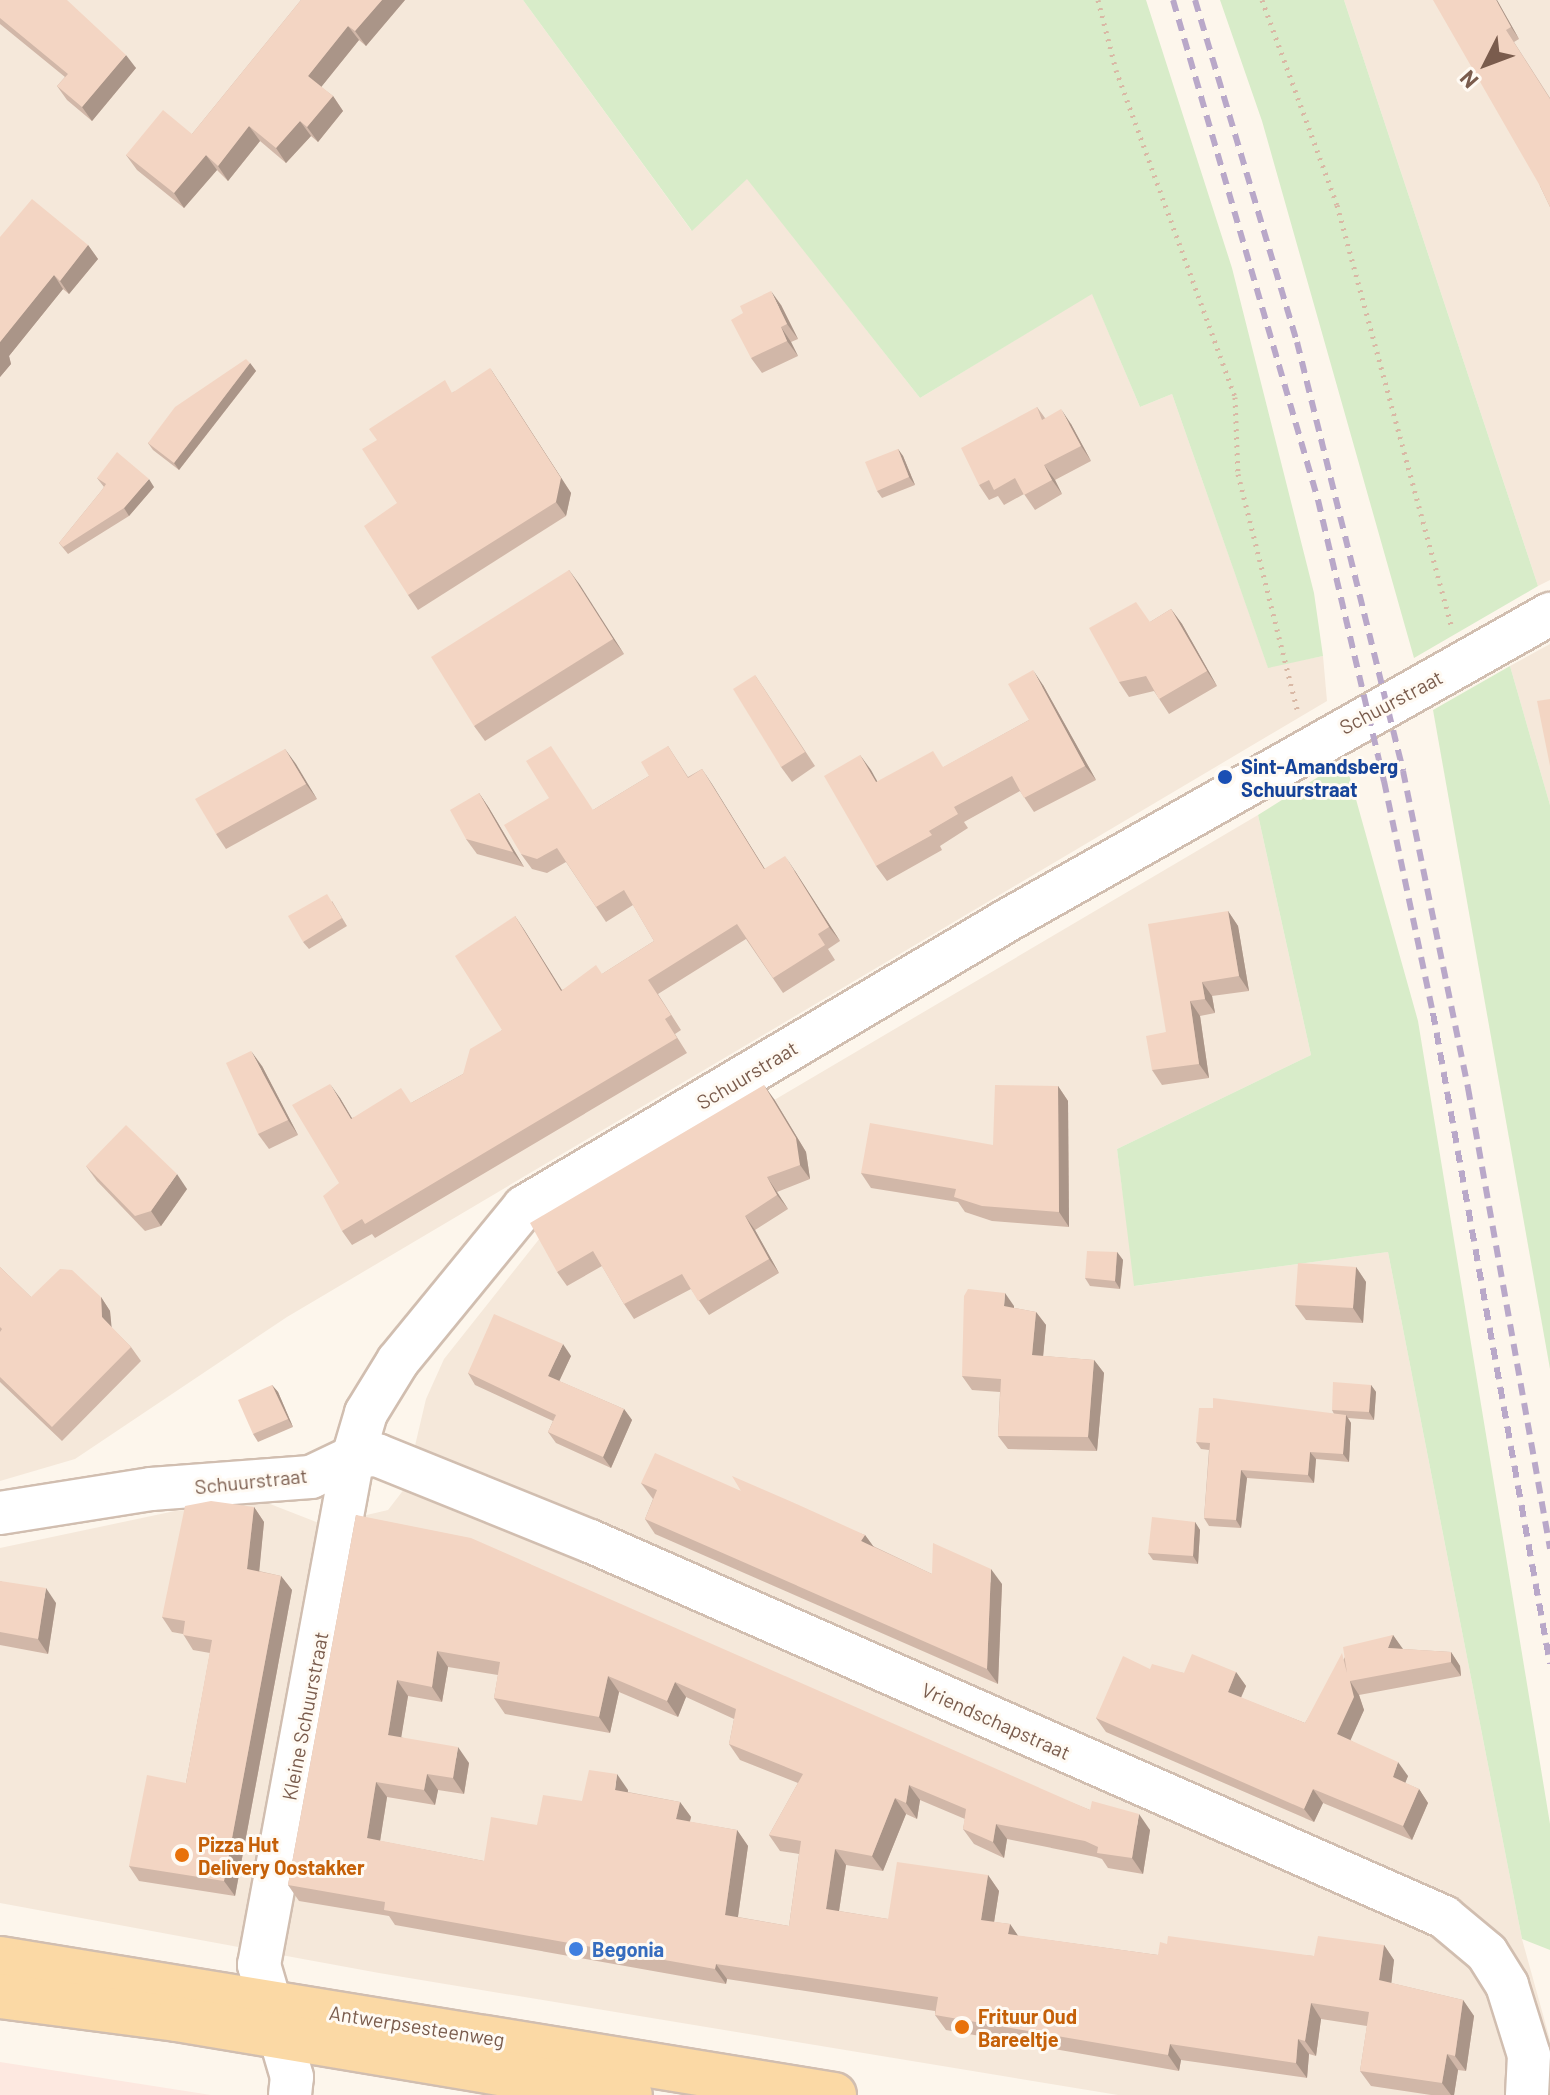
<!DOCTYPE html>
<html>
<head>
<meta charset="utf-8">
<style>
  body { margin:0 }
  #map { position:relative; width:1550px; height:2095px; overflow:hidden; background:#fdf6ec; font-family:Barlow,sans-serif }
  div>[style] { position:absolute }
  .residential>* { inset:0; background:#f5e8da }
  .commercial>* { inset:0; background:#fde8e0 }
  .green>* { inset:0; background:#d8ecc9 }
  .path>* { height:5px; margin-top:-2.5px; transform-origin:0; background:repeating-linear-gradient(90deg,#d9b8a5 0 2px,transparent 0 8px) }
  .roads { filter:drop-shadow(2px 0 #d1beb0) drop-shadow(-2px 0 #d1beb0) drop-shadow(0 2px #d1beb0) drop-shadow(0 -2px #d1beb0) }
  .minor>* { height:42px; margin:-21px; padding:0 21px; transform-origin:21px; border-radius:21px; background:#fff }
  .major>* { height:44px; margin:-22px; padding:0 22px; transform-origin:22px; border-radius:22px; background:#fbd9a5 }
  .rail>* { height:6px; margin-top:-3px; transform-origin:0; background:repeating-linear-gradient(90deg,#b9a8c9 0 12px,transparent 0 20px) }
  .wall>* { inset:0; background:#d1b7a8 }
  .shaded-wall>* { inset:0; background:#aa9588 }
  .building>* { inset:0; background:#f3d5c3 }
  .dots>* { width:22px; height:22px; translate:-50% -50%; box-sizing:border-box; border:4px solid #fffaf3; border-radius:50% }
  span { translate:-50% -50%; white-space:nowrap; text-align:center; line-height:1.15; -webkit-text-stroke:6px #fffaf3; paint-order:stroke }
  .street-label { font-size:20px; color:#7a5c4d }
  .transit-label { font-size:20px; color:#164399; font-weight:700 }
  .left { translate:0 -50%; text-align:left }
  .food-label { font-size:20px; color:#c56008; font-weight:700 }
  .shop-label { font-size:20px; color:#366cbe; font-weight:700 }
  .north { position:absolute; left:1446px; top:24px; width:80px; height:80px; -webkit-text-stroke:6px #fffaf3; paint-order:stroke; rotate:228deg; font-size:22px; font-weight:700; line-height:32px; text-align:center; color:#7a5c4d }
  .north::after { content:''; display:block; margin:auto; width:28px; height:36px; background:#7a5c4d; clip-path:polygon(50% 0,100% 100%,50% 72%,0 100%) }
</style>
</head>
<body>
<div id="map">
  <div class="residential">
    <i style="clip-path:polygon(0 0,523px 0,691px 230px,747px 178px,920px 398px,1092px 293px,1140px 407px,1172px 394px,1268px 667px,1323px 656px,1327px 701px,287px 1317px,75px 1459px,0 1481px)"></i>
    <i style="clip-path:polygon(1344px 0,1550px 0,1550px 580px,1538px 586px)"></i>
    <i style="clip-path:polygon(1550px 644px,1550px 805px,1510px 666px)"></i>
    <i style="clip-path:polygon(1258px 815px,1311px 1055px,1117px 1149px,1135px 1286px,1388px 1252px,1522px 1939px,1550px 2040px,1550px 2095px,1118px 2095px,379px 1973px,0 1903px,0 1548px,175px 1511px,265px 1502px,324px 1525px,388px 1510px,405px 1488px,426px 1399px,444px 1359px,540px 1238px)"></i>
  </div>
  <div class="commercial">
    <i style="clip-path:polygon(0 2062px,211px 2095px,0 2095px)"></i>
  </div>
  <div class="green">
    <i style="clip-path:polygon(523px 0,1146px 0,1232px 268px,1314px 593px,1323px 656px,1268px 668px,1172px 394px,1140px 407px,1092px 294px,920px 398px,747px 179px,692px 231px)"></i>
    <i style="clip-path:polygon(1220px 0,1344px 0,1538px 586px,1414px 658px,1262px 121px)"></i>
    <i style="clip-path:polygon(1510px 666px,1550px 805px,1550px 1369px,1433px 710px)"></i>
    <i style="clip-path:polygon(1345px 760px,1418px 1021px,1550px 1824px,1550px 1950px,1522px 1939px,1388px 1252px,1134px 1286px,1117px 1149px,1311px 1055px,1258px 815px)"></i>
  </div>
  <div class="path">
    <i style="left:1098px;top:0;width:72px;rotate:75.6deg"></i>
    <i style="left:1116px;top:70px;width:348px;rotate:70deg"></i>
    <i style="left:1235px;top:397px;width:77px;rotate:87.8deg"></i>
    <i style="left:1238px;top:474px;width:245px;rotate:75.9deg"></i>
    <i style="left:1262px;top:0;width:218px;rotate:69.9deg"></i>
    <i style="left:1337px;top:205px;width:435px;rotate:74.8deg"></i>
  </div>
  <div class="roads">
    <div class="minor">
      <i style="left:0;top:1513px;width:153px;rotate:-9deg"></i>
      <i style="left:151px;top:1489px;width:160px;rotate:-4.3deg"></i>
      <i style="left:311px;top:1477px;width:47px;rotate:-25.5deg"></i>
      <i style="left:353px;top:1457px;width:24px;rotate:-5deg"></i>
      <i style="left:377px;top:1455px;width:230px;rotate:22deg"></i>
      <i style="left:590px;top:1541px;width:933px;rotate:23.76deg"></i>
      <i style="left:1444px;top:1917px;width:56px;rotate:39.9deg"></i>
      <i style="left:1487px;top:1953px;width:38px;rotate:58deg"></i>
      <i style="left:1507px;top:1985px;width:73px;rotate:72.6deg"></i>
      <i style="left:1529px;top:2055px;width:40px;rotate:92.9deg"></i>
      <i style="left:290px;top:2095px;width:18px;rotate:-84deg"></i>
      <i style="left:292px;top:2077px;width:117px;rotate:-106.4deg"></i>
      <i style="left:259px;top:1965px;width:517px;rotate:-79.52deg"></i>
      <i style="left:353px;top:1457px;width:46px;rotate:-73.5deg"></i>
      <i style="left:366px;top:1413px;width:61px;rotate:-58.4deg"></i>
      <i style="left:398px;top:1361px;width:199px;rotate:-50.7deg"></i>
      <i style="left:524px;top:1207px;width:560px;rotate:-30.68deg"></i>
      <i style="left:1006px;top:921px;width:625px;rotate:-29.44deg"></i>
    </div>
    <div class="major">
      <i style="left:0;top:1959px;width:845px;rotate:9.26deg"></i>
      <i style="left:0;top:1996px;width:178px;rotate:7.4deg"></i>
      <i style="left:177px;top:2019px;width:459px;rotate:9.5deg"></i>
    </div>
  </div>
  <div class="rail">
    <i style="left:1173px;top:0;width:521px;rotate:73.83deg"></i>
    <i style="left:1318px;top:500px;width:289px;rotate:76.8deg"></i>
    <i style="left:1384px;top:781px;width:237px;rotate:78.1deg"></i>
    <i style="left:1433px;top:1013px;width:661px;rotate:79.81deg"></i>
    <i style="left:1195px;top:0;width:357px;rotate:73.4deg"></i>
    <i style="left:1297px;top:342px;width:442px;rotate:76.1deg"></i>
    <i style="left:1403px;top:771px;width:324px;rotate:78.4deg"></i>
    <i style="left:1468px;top:1088px;width:468px;rotate:79.9deg"></i>
  </div>
  <div class="wall">
    <i style="clip-path:polygon(0 0,136px 68px,92px 121px,67px 100px,57px 86px,65px 77px,0 24px)"></i>
    <i style="clip-path:polygon(301px 0,405px 0,366px 46px,359px 40px,321px 87px,333px 96px,343px 111px,318px 142px,311px 136px,286px 163px,260px 141px,228px 181px,217px 170px,184px 208px,137px 170px,126px 155px,192px 134px)"></i>
    <i style="clip-path:polygon(1497px 0,1519px 39px,1514px 42px,1550px 98px,1550px 207px,1540px 186px)"></i>
    <i style="clip-path:polygon(0 237px,88px 245px,98px 259px,69px 294px,63px 289px,9px 356px,11px 364px,0 377px)"></i>
    <i style="clip-path:polygon(781px 305px,798px 339px,791px 342px,798px 356px,762px 373px,751px 358px)"></i>
    <i style="clip-path:polygon(250px 363px,256px 371px,179px 470px,153px 450px,148px 443px)"></i>
    <i style="clip-path:polygon(500px 383px,571px 493px,566px 516px,418px 610px,408px 595px,397px 503px,453px 392px)"></i>
    <i style="clip-path:polygon(1037px 407px,1045px 418px,1071px 424px,1091px 461px,1055px 480px,1062px 494px,1035px 510px,1024px 494px,1004px 505px,998px 496px,989px 500px,979px 485px)"></i>
    <i style="clip-path:polygon(898px 449px,903px 456px,915px 485px,882px 498px,877px 491px)"></i>
    <i style="clip-path:polygon(97px 478px,154px 487px,129px 516px,68px 554px,59px 543px,102px 490px,104px 487px)"></i>
    <i style="clip-path:polygon(569px 570px,624px 654px,485px 741px,474px 726px)"></i>
    <i style="clip-path:polygon(1171px 609px,1182px 624px,1217px 686px,1169px 714px,1154px 691px,1129px 697px,1119px 682px,1150px 622px)"></i>
    <i style="clip-path:polygon(755px 675px,815px 766px,792px 782px,781px 767px)"></i>
    <i style="clip-path:polygon(1043px 685px,1096px 780px,1034px 812px,1020px 791px,964px 822px,968px 828px,940px 846px,942px 850px,887px 881px,876px 866px,860px 755px,877px 782px,944px 767px,1029px 720px)"></i>
    <i style="clip-path:polygon(668px 746px,688px 777px,702px 769px,765px 869px,795px 871px,840px 941px,828px 949px,835px 960px,783px 993px,746px 939px,658px 994px,681px 1030px,675px 1034px,687px 1053px,375px 1238px,372px 1234px,352px 1245px,342px 1231px,339px 1183px,340px 1098px,352px 1118px,411px 1103px,463px 1074px,502px 1030px,515px 916px,562px 990px,602px 974px,654px 941px,633px 905px,606px 922px,566px 862px,547px 873px,532px 869px,521px 854px,649px 776px)"></i>
    <i style="clip-path:polygon(285px 749px,317px 799px,226px 849px,216px 834px)"></i>
    <i style="clip-path:polygon(479px 793px,489px 808px,524px 867px,477px 854px,466px 839px)"></i>
    <i style="clip-path:polygon(332px 901px,347px 926px,309px 949px,303px 942px)"></i>
    <i style="clip-path:polygon(1228px 911px,1238px 926px,1249px 991px,1212px 996px,1215px 1013px,1200px 1016px,1209px 1078px,1162px 1085px,1152px 1070px,1166px 1032px)"></i>
    <i style="clip-path:polygon(262px 1066px,298px 1135px,269px 1149px,258px 1134px)"></i>
    <i style="clip-path:polygon(1058px 1086px,1068px 1101px,1069px 1227px,992px 1221px,965px 1212px,958px 1202px,871px 1188px,861px 1173px,993px 1145px)"></i>
    <i style="clip-path:polygon(774px 1099px,806px 1152px,810px 1179px,777px 1192px,788px 1209px,755px 1230px,779px 1273px,709px 1315px,691px 1289px,634px 1319px,624px 1304px,602px 1266px,567px 1286px,557px 1272px)"></i>
    <i style="clip-path:polygon(86px 1166px,187px 1189px,161px 1226px,145px 1231px,97px 1181px)"></i>
    <i style="clip-path:polygon(1117px 1252px,1123px 1260px,1120px 1289px,1090px 1286px,1085px 1278px)"></i>
    <i style="clip-path:polygon(0 1267px,31px 1297px,101px 1297px,110px 1311px,111px 1327px,131px 1347px,141px 1361px,62px 1441px,0 1382px)"></i>
    <i style="clip-path:polygon(1356px 1267px,1366px 1282px,1363px 1323px,1306px 1320px,1295px 1305px)"></i>
    <i style="clip-path:polygon(1014px 1306px,1014px 1308px,1036px 1312px,1046px 1325px,1043px 1356px,1094px 1360px,1104px 1373px,1097px 1451px,1008px 1449px,998px 1436px,1000px 1392px,972px 1390px,962px 1376px)"></i>
    <i style="clip-path:polygon(571px 1356px,559px 1381px,624px 1409px,632px 1420px,611px 1468px,556px 1443px,548px 1432px,553px 1421px,475px 1385px,468px 1373px)"></i>
    <i style="clip-path:polygon(272px 1385px,278px 1392px,293px 1427px,258px 1442px,253px 1434px)"></i>
    <i style="clip-path:polygon(1371px 1385px,1376px 1392px,1374px 1420px,1348px 1418px,1351px 1423px,1349px 1462px,1316px 1459px,1314px 1483px,1247px 1478px,1241px 1528px,1209px 1526px,1204px 1518px,1209px 1450px,1201px 1449px,1196px 1442px,1334px 1414px,1332px 1410px)"></i>
    <i style="clip-path:polygon(641px 1483px,741px 1491px,865px 1535px,873px 1546px,932px 1574px,1002px 1584px,998px 1684px,655px 1534px,645px 1519px,653px 1499px)"></i>
    <i style="clip-path:polygon(254px 1507px,264px 1522px,259px 1571px,281px 1576px,292px 1590px,235px 1896px,139px 1881px,129px 1866px,186px 1783px,210px 1653px,193px 1650px,183px 1634px,172px 1632px,162px 1617px)"></i>
    <i style="clip-path:polygon(evenodd,356px 1515px,1090px 1810px,1150px 1830px,1143px 1874px,1108px 1868px,1102px 1859px,1096px 1857px,1007px 1839px,1004px 1858px,974px 1844px,963px 1829px,965px 1819px,920px 1800px,917px 1819px,906px 1814px,883px 1871px,846px 1865px,839px 1911px,888px 1919px,988px 1875px,999px 1891px,994px 1922px,1010px 1924px,1018px 1936px,1158px 1955px,1167px 1944px,1314px 1956px,1384px 1945px,1394px 1960px,1391px 1983px,1463px 2000px,1474px 2016px,1466px 2071px,1458px 2070px,1454px 2095px,1431px 2095px,1371px 2086px,1360px 2071px,1367px 2026px,1321px 2019px,1316px 2056px,1309px 2054px,1307px 2078px,1181px 2060px,1179px 2071px,946px 2030px,935px 2015px,935px 2011px,727px 1979px,726px 1984px,395px 1925px,389px 1916px,299px 1901px,288px 1885px,356px 1515px,448px 1667px,498px 1675px,494px 1698px,505px 1714px,610px 1733px,619px 1692px,678px 1717px,686px 1697px,734px 1719px,729px 1744px,740px 1760px,798px 1783px,769px 1835px,780px 1851px,799px 1854px,789px 1926px,738px 1917px,748px 1846px,737px 1830px,690px 1822px,691px 1817px,680px 1802px,628px 1792px,628px 1790px,582px 1801px,537px 1825px,484px 1861px,380px 1841px,387px 1797px,435px 1805px,438px 1790px,464px 1794px,469px 1763px,401px 1737px,408px 1696px,442px 1702px,448px 1667px)"></i>
    <i style="clip-path:polygon(1195px 1522px,1200px 1530px,1198px 1564px,1153px 1560px,1148px 1553px)"></i>
    <i style="clip-path:polygon(0 1581px,56px 1603px,48px 1654px,0 1645px)"></i>
    <i style="clip-path:polygon(1393px 1635px,1402px 1649px,1451px 1652px,1460px 1666px,1461px 1676px,1359px 1695px,1364px 1710px,1350px 1740px,1408px 1776px,1405px 1783px,1419px 1789px,1428px 1803px,1412px 1840px,1323px 1803px,1314px 1822px,1106px 1732px,1096px 1718px,1150px 1669px,1184px 1673px,1236px 1672px,1246px 1686px,1241px 1698px,1305px 1723px,1345px 1657px)"></i>
  </div>
  <div class="shaded-wall">
    <i style="clip-path:polygon(382px 0,405px 0,366px 46px,355px 31px)"></i>
    <i style="clip-path:polygon(1496px 0,1497px 0,1519px 39px,1511px 27px)"></i>
    <i style="clip-path:polygon(348px 26px,359px 40px,318px 91px,308px 76px)"></i>
    <i style="clip-path:polygon(126px 55px,136px 68px,92px 121px,82px 107px)"></i>
    <i style="clip-path:polygon(333px 96px,343px 111px,318px 142px,307px 127px)"></i>
    <i style="clip-path:polygon(300px 121px,311px 136px,286px 163px,276px 148px)"></i>
    <i style="clip-path:polygon(249px 126px,260px 141px,228px 181px,218px 166px)"></i>
    <i style="clip-path:polygon(206px 155px,217px 170px,184px 208px,174px 193px)"></i>
    <i style="clip-path:polygon(88px 245px,98px 259px,69px 294px,60px 281px)"></i>
    <i style="clip-path:polygon(54px 275px,63px 289px,9px 356px,11px 364px,0 377px,0 342px)"></i>
    <i style="clip-path:polygon(771px 291px,781px 305px,798px 339px,787px 324px)"></i>
    <i style="clip-path:polygon(781px 327px,791px 342px,798px 356px,787px 341px)"></i>
    <i style="clip-path:polygon(250px 363px,256px 371px,179px 470px,174px 463px)"></i>
    <i style="clip-path:polygon(490px 368px,571px 493px,566px 516px,556px 502px)"></i>
    <i style="clip-path:polygon(1061px 409px,1071px 424px,1091px 461px,1081px 446px)"></i>
    <i style="clip-path:polygon(898px 449px,903px 456px,915px 485px,909px 477px)"></i>
    <i style="clip-path:polygon(1044px 465px,1055px 480px,1062px 494px,1052px 480px)"></i>
    <i style="clip-path:polygon(149px 479px,154px 487px,129px 516px,124px 508px)"></i>
    <i style="clip-path:polygon(569px 570px,580px 585px,624px 654px,613px 639px)"></i>
    <i style="clip-path:polygon(1171px 609px,1182px 624px,1217px 686px,1207px 671px)"></i>
    <i style="clip-path:polygon(1033px 670px,1043px 685px,1096px 780px,1085px 766px)"></i>
    <i style="clip-path:polygon(285px 749px,296px 764px,317px 799px,306px 784px)"></i>
    <i style="clip-path:polygon(860px 755px,871px 770px,886px 797px,876px 782px)"></i>
    <i style="clip-path:polygon(702px 769px,712px 784px,774px 884px,764px 869px)"></i>
    <i style="clip-path:polygon(479px 793px,489px 808px,524px 867px,513px 852px)"></i>
    <i style="clip-path:polygon(785px 856px,795px 871px,840px 941px,829px 927px)"></i>
    <i style="clip-path:polygon(1228px 911px,1238px 926px,1249px 991px,1239px 976px)"></i>
    <i style="clip-path:polygon(515px 916px,525px 931px,571px 1005px,561px 991px)"></i>
    <i style="clip-path:polygon(1202px 982px,1212px 996px,1215px 1013px,1205px 999px)"></i>
    <i style="clip-path:polygon(1190px 1001px,1200px 1016px,1209px 1078px,1199px 1064px)"></i>
    <i style="clip-path:polygon(251px 1051px,262px 1066px,298px 1135px,288px 1120px)"></i>
    <i style="clip-path:polygon(330px 1084px,340px 1098px,361px 1134px,351px 1119px)"></i>
    <i style="clip-path:polygon(764px 1085px,774px 1099px,806px 1152px,810px 1179px,800px 1165px)"></i>
    <i style="clip-path:polygon(1058px 1086px,1068px 1101px,1069px 1227px,1059px 1212px)"></i>
    <i style="clip-path:polygon(177px 1174px,187px 1189px,161px 1226px,151px 1211px)"></i>
    <i style="clip-path:polygon(767px 1177px,777px 1192px,788px 1209px,777px 1195px)"></i>
    <i style="clip-path:polygon(745px 1216px,755px 1230px,779px 1273px,769px 1259px)"></i>
    <i style="clip-path:polygon(1117px 1252px,1123px 1260px,1120px 1289px,1115px 1281px)"></i>
    <i style="clip-path:polygon(1356px 1267px,1366px 1282px,1363px 1323px,1353px 1308px)"></i>
    <i style="clip-path:polygon(1005px 1293px,1014px 1306px,1014px 1320px,1004px 1306px)"></i>
    <i style="clip-path:polygon(101px 1297px,110px 1311px,112px 1331px,102px 1317px)"></i>
    <i style="clip-path:polygon(1036px 1312px,1046px 1325px,1042px 1368px,1032px 1355px)"></i>
    <i style="clip-path:polygon(563px 1344px,571px 1356px,556px 1388px,548px 1376px)"></i>
    <i style="clip-path:polygon(1094px 1360px,1104px 1373px,1097px 1451px,1088px 1437px)"></i>
    <i style="clip-path:polygon(272px 1385px,278px 1392px,293px 1427px,288px 1419px)"></i>
    <i style="clip-path:polygon(1371px 1385px,1376px 1392px,1374px 1420px,1369px 1412px)"></i>
    <i style="clip-path:polygon(624px 1409px,632px 1420px,611px 1468px,603px 1457px)"></i>
    <i style="clip-path:polygon(1346px 1415px,1351px 1423px,1349px 1462px,1343px 1454px)"></i>
    <i style="clip-path:polygon(1310px 1452px,1316px 1459px,1314px 1483px,1308px 1475px)"></i>
    <i style="clip-path:polygon(1241px 1470px,1247px 1478px,1241px 1528px,1236px 1520px)"></i>
    <i style="clip-path:polygon(254px 1507px,264px 1522px,258px 1584px,247px 1569px)"></i>
    <i style="clip-path:polygon(1195px 1522px,1200px 1530px,1198px 1564px,1193px 1556px)"></i>
    <i style="clip-path:polygon(865px 1535px,876px 1550px,861px 1541px)"></i>
    <i style="clip-path:polygon(991px 1569px,1002px 1584px,998px 1684px,987px 1669px)"></i>
    <i style="clip-path:polygon(281px 1576px,292px 1590px,235px 1896px,224px 1881px)"></i>
    <i style="clip-path:polygon(46px 1588px,56px 1603px,48px 1654px,38px 1639px)"></i>
    <i style="clip-path:polygon(1393px 1635px,1403px 1649px,1388px 1648px)"></i>
    <i style="clip-path:polygon(437px 1651px,448px 1667px,442px 1702px,432px 1687px)"></i>
    <i style="clip-path:polygon(1451px 1652px,1460px 1666px,1461px 1676px,1451px 1662px)"></i>
    <i style="clip-path:polygon(1236px 1672px,1246px 1686px,1237px 1706px,1228px 1692px)"></i>
    <i style="clip-path:polygon(608px 1676px,619px 1692px,610px 1733px,599px 1717px)"></i>
    <i style="clip-path:polygon(397px 1680px,408px 1696px,399px 1751px,388px 1735px)"></i>
    <i style="clip-path:polygon(1350px 1681px,1359px 1695px,1364px 1710px,1347px 1748px,1337px 1734px)"></i>
    <i style="clip-path:polygon(675px 1682px,686px 1697px,678px 1717px,667px 1701px)"></i>
    <i style="clip-path:polygon(458px 1747px,469px 1763px,464px 1794px,453px 1778px)"></i>
    <i style="clip-path:polygon(1398px 1762px,1408px 1776px,1402px 1791px,1393px 1777px)"></i>
    <i style="clip-path:polygon(427px 1774px,438px 1790px,435px 1805px,424px 1790px)"></i>
    <i style="clip-path:polygon(617px 1774px,628px 1790px,626px 1805px,615px 1790px)"></i>
    <i style="clip-path:polygon(376px 1782px,387px 1797px,378px 1854px,367px 1838px)"></i>
    <i style="clip-path:polygon(909px 1785px,920px 1800px,917px 1819px,906px 1803px)"></i>
    <i style="clip-path:polygon(1313px 1789px,1323px 1803px,1314px 1822px,1304px 1809px)"></i>
    <i style="clip-path:polygon(1419px 1789px,1428px 1803px,1412px 1840px,1403px 1826px)"></i>
    <i style="clip-path:polygon(895px 1798px,906px 1814px,883px 1871px,872px 1856px)"></i>
    <i style="clip-path:polygon(680px 1802px,691px 1817px,686px 1834px,676px 1819px)"></i>
    <i style="clip-path:polygon(1139px 1814px,1150px 1830px,1143px 1874px,1132px 1858px)"></i>
    <i style="clip-path:polygon(996px 1824px,1007px 1839px,1004px 1858px,993px 1842px)"></i>
    <i style="clip-path:polygon(737px 1830px,748px 1846px,736px 1930px,725px 1915px)"></i>
    <i style="clip-path:polygon(835px 1849px,846px 1865px,837px 1924px,826px 1909px)"></i>
    <i style="clip-path:polygon(988px 1875px,999px 1891px,992px 1935px,981px 1920px)"></i>
    <i style="clip-path:polygon(1010px 1924px,1021px 1940px,1008px 1934px)"></i>
    <i style="clip-path:polygon(1384px 1945px,1394px 1960px,1390px 1995px,1379px 1980px)"></i>
    <i style="clip-path:polygon(716px 1964px,727px 1979px,726px 1984px,715px 1969px)"></i>
    <i style="clip-path:polygon(1463px 2000px,1474px 2016px,1466px 2071px,1455px 2056px)"></i>
    <i style="clip-path:polygon(1311px 2003px,1321px 2019px,1316px 2056px,1305px 2041px)"></i>
    <i style="clip-path:polygon(1298px 2039px,1309px 2054px,1307px 2078px,1296px 2063px)"></i>
    <i style="clip-path:polygon(1170px 2044px,1181px 2060px,1179px 2071px,1168px 2055px)"></i>
    <i style="clip-path:polygon(1447px 2054px,1458px 2070px,1454px 2095px,1451px 2095px,1442px 2083px)"></i>
  </div>
  <div class="building">
    <i style="clip-path:polygon(0 0,67px 0,126px 55px,82px 107px,57px 86px,68px 74px,0 18px)"></i>
    <i style="clip-path:polygon(301px 0,382px 0,355px 31px,348px 26px,308px 76px,333px 96px,307px 127px,300px 121px,276px 148px,249px 126px,218px 166px,206px 155px,174px 193px,126px 155px,163px 110px,192px 134px)"></i>
    <i style="clip-path:polygon(1433px 0,1496px 0,1511px 27px,1506px 30px,1550px 99px,1550px 207px,1540px 186px)"></i>
    <i style="clip-path:polygon(32px 199px,88px 245px,60px 281px,54px 275px,0 342px,0 237px)"></i>
    <i style="clip-path:polygon(771px 291px,787px 324px,781px 327px,787px 341px,751px 358px,731px 320px,743px 313px,740px 306px)"></i>
    <i style="clip-path:polygon(246px 359px,250px 363px,174px 463px,148px 443px,175px 407px)"></i>
    <i style="clip-path:polygon(490px 368px,561px 478px,556px 502px,408px 595px,364px 526px,397px 503px,362px 449px,377px 440px,369px 429px,445px 380px,452px 393px)"></i>
    <i style="clip-path:polygon(1037px 407px,1042px 420px,1061px 409px,1081px 446px,1044px 465px,1052px 480px,1024px 495px,1015px 478px,994px 490px,989px 480px,979px 485px,961px 448px)"></i>
    <i style="clip-path:polygon(898px 449px,909px 477px,877px 491px,865px 462px)"></i>
    <i style="clip-path:polygon(117px 452px,149px 479px,124px 508px,63px 547px,59px 543px,102px 490px,106px 484px,97px 478px)"></i>
    <i style="clip-path:polygon(569px 570px,613px 639px,474px 726px,431px 657px)"></i>
    <i style="clip-path:polygon(1136px 602px,1150px 622px,1171px 609px,1207px 671px,1159px 699px,1146px 676px,1119px 682px,1089px 628px)"></i>
    <i style="clip-path:polygon(1033px 670px,1085px 766px,1024px 798px,1012px 776px,954px 807px,958px 814px,929px 831px,932px 835px,876px 866px,824px 776px,860px 755px,876px 782px,933px 751px,943px 767px,1029px 720px,1008px 684px)"></i>
    <i style="clip-path:polygon(755px 675px,805px 752px,781px 767px,733px 689px)"></i>
    <i style="clip-path:polygon(1550px 699px,1550px 766px,1537px 701px)"></i>
    <i style="clip-path:polygon(551px 746px,593px 810px,649px 776px,641px 762px,668px 746px,688px 778px,702px 769px,764px 869px,785px 856px,829px 927px,818px 934px,825px 945px,773px 978px,737px 924px,648px 980px,671px 1015px,665px 1019px,677px 1038px,365px 1224px,362px 1219px,342px 1231px,323px 1196px,339px 1183px,292px 1105px,330px 1084px,351px 1119px,401px 1088px,411px 1103px,463px 1074px,470px 1049px,502px 1030px,455px 956px,515px 916px,561px 991px,596px 965px,602px 974px,654px 941px,624px 890px,596px 907px,557px 848px,537px 859px,521px 854px,504px 825px,549px 798px,526px 761px)"></i>
    <i style="clip-path:polygon(285px 749px,306px 784px,216px 834px,195px 799px)"></i>
    <i style="clip-path:polygon(479px 793px,513px 852px,466px 839px,450px 810px)"></i>
    <i style="clip-path:polygon(327px 894px,342px 918px,303px 942px,288px 916px)"></i>
    <i style="clip-path:polygon(1228px 911px,1239px 976px,1202px 982px,1205px 999px,1190px 1001px,1199px 1064px,1152px 1070px,1146px 1036px,1166px 1032px,1148px 924px)"></i>
    <i style="clip-path:polygon(251px 1051px,288px 1120px,258px 1134px,226px 1063px)"></i>
    <i style="clip-path:polygon(764px 1085px,796px 1138px,800px 1165px,767px 1177px,777px 1195px,745px 1216px,769px 1259px,698px 1301px,682px 1274px,624px 1304px,593px 1251px,557px 1272px,530px 1223px)"></i>
    <i style="clip-path:polygon(995px 1085px,1058px 1086px,1059px 1212px,982px 1206px,954px 1197px,956px 1189px,861px 1173px,870px 1123px,993px 1145px)"></i>
    <i style="clip-path:polygon(126px 1125px,177px 1174px,151px 1211px,135px 1216px,86px 1166px)"></i>
    <i style="clip-path:polygon(1087px 1251px,1117px 1252px,1115px 1281px,1085px 1278px)"></i>
    <i style="clip-path:polygon(1298px 1263px,1356px 1267px,1353px 1308px,1295px 1305px)"></i>
    <i style="clip-path:polygon(0 1267px,31px 1297px,60px 1269px,72px 1270px,101px 1297px,102px 1317px,131px 1347px,52px 1427px,0 1377px,0 1332px,2px 1329px,0 1327px)"></i>
    <i style="clip-path:polygon(968px 1289px,1005px 1293px,1004px 1306px,1036px 1312px,1032px 1355px,1094px 1360px,1088px 1437px,998px 1436px,1001px 1379px,962px 1376px,964px 1296px)"></i>
    <i style="clip-path:polygon(494px 1314px,563px 1344px,548px 1376px,624px 1409px,603px 1457px,548px 1432px,556px 1415px,468px 1373px)"></i>
    <i style="clip-path:polygon(1333px 1382px,1371px 1385px,1369px 1412px,1332px 1410px)"></i>
    <i style="clip-path:polygon(272px 1385px,288px 1419px,253px 1434px,238px 1400px)"></i>
    <i style="clip-path:polygon(1213px 1398px,1346px 1415px,1343px 1454px,1310px 1452px,1308px 1475px,1241px 1470px,1236px 1520px,1204px 1518px,1210px 1443px,1196px 1442px,1199px 1408px,1213px 1408px)"></i>
    <i style="clip-path:polygon(655px 1453px,741px 1491px,732px 1476px,792px 1502px,865px 1535px,861px 1541px,932px 1574px,933px 1543px,991px 1569px,987px 1669px,645px 1519px,657px 1490px,641px 1483px)"></i>
    <i style="clip-path:polygon(211px 1501px,254px 1507px,247px 1569px,281px 1576px,224px 1881px,129px 1866px,147px 1775px,186px 1783px,212px 1640px,183px 1635px,185px 1621px,162px 1617px,185px 1506px)"></i>
    <i style="clip-path:polygon(evenodd,356px 1515px,471px 1538px,1090px 1810px,1092px 1801px,1139px 1814px,1132px 1858px,1097px 1853px,1098px 1847px,1085px 1841px,996px 1824px,993px 1842px,963px 1829px,966px 1809px,909px 1785px,906px 1803px,895px 1798px,872px 1856px,835px 1849px,826px 1909px,888px 1919px,897px 1862px,988px 1875px,981px 1920px,1010px 1924px,1008px 1934px,1158px 1955px,1160px 1942px,1167px 1944px,1168px 1936px,1314px 1956px,1318px 1936px,1384px 1945px,1379px 1980px,1463px 2000px,1455px 2056px,1447px 2054px,1442px 2083px,1360px 2071px,1369px 2012px,1311px 2003px,1305px 2041px,1298px 2039px,1296px 2063px,1170px 2044px,1168px 2055px,935px 2015px,938px 1997px,716px 1964px,715px 1969px,384px 1910px,385px 1902px,288px 1885px,356px 1515px,437px 1651px,500px 1662px,494px 1698px,599px 1717px,608px 1676px,667px 1701px,675px 1682px,736px 1709px,729px 1744px,803px 1774px,769px 1835px,801px 1841px,789px 1926px,725px 1915px,737px 1830px,676px 1819px,680px 1802px,615px 1790px,617px 1774px,589px 1770px,582px 1801px,543px 1795px,537px 1825px,491px 1817px,484px 1861px,367px 1838px,376px 1782px,424px 1790px,427px 1774px,453px 1778px,458px 1747px,388px 1735px,397px 1680px,432px 1687px,437px 1651px)"></i>
    <i style="clip-path:polygon(1152px 1517px,1195px 1522px,1193px 1556px,1148px 1553px)"></i>
    <i style="clip-path:polygon(0 1581px,46px 1588px,38px 1639px,0 1632px)"></i>
    <i style="clip-path:polygon(1393px 1635px,1388px 1648px,1451px 1652px,1451px 1662px,1350px 1681px,1354px 1697px,1337px 1734px,1398px 1762px,1393px 1777px,1419px 1789px,1403px 1826px,1313px 1789px,1304px 1809px,1096px 1718px,1123px 1656px,1150px 1669px,1152px 1664px,1184px 1673px,1192px 1654px,1236px 1672px,1228px 1692px,1305px 1723px,1342px 1653px,1347px 1673px,1343px 1647px)"></i>
  </div>
  <div class="dots">
    <i style="left:1225px;top:777px;background:#1a4fb4"></i>
    <i style="left:182px;top:1855px;background:#e8710a"></i>
    <i style="left:576px;top:1949px;background:#3f7fe0"></i>
    <i style="left:962px;top:2027px;background:#e8710a"></i>
  </div>
  <div class="street-label">
    <span style="left:1391px;top:702px;rotate:-28deg">Schuurstraat</span>
    <span style="left:747px;top:1075px;rotate:-31deg">Schuurstraat</span>
    <span style="left:251px;top:1481px;rotate:-6deg">Schuurstraat</span>
    <span style="left:305px;top:1716px;rotate:-79deg">Kleine Schuurstraat</span>
    <span style="left:996px;top:1721px;rotate:24deg">Vriendschapstraat</span>
    <span style="left:417px;top:2026px;rotate:9deg">Antwerpsesteenweg</span>
  </div>
  <div class="transit-label">
    <span class="left" style="left:1241px;top:778px">Sint-Amandsberg<br>Schuurstraat</span>
  </div>
  <div class="food-label">
    <span class="left" style="left:198px;top:1856px">Pizza Hut<br>Delivery Oostakker</span>
    <span class="left" style="left:978px;top:2028px">Frituur Oud<br>Bareeltje</span>
  </div>
  <div class="shop-label">
    <span class="left" style="left:592px;top:1949px">Begonia</span>
  </div>
  <div class="north">N</div>
</div>
</body>
</html>
